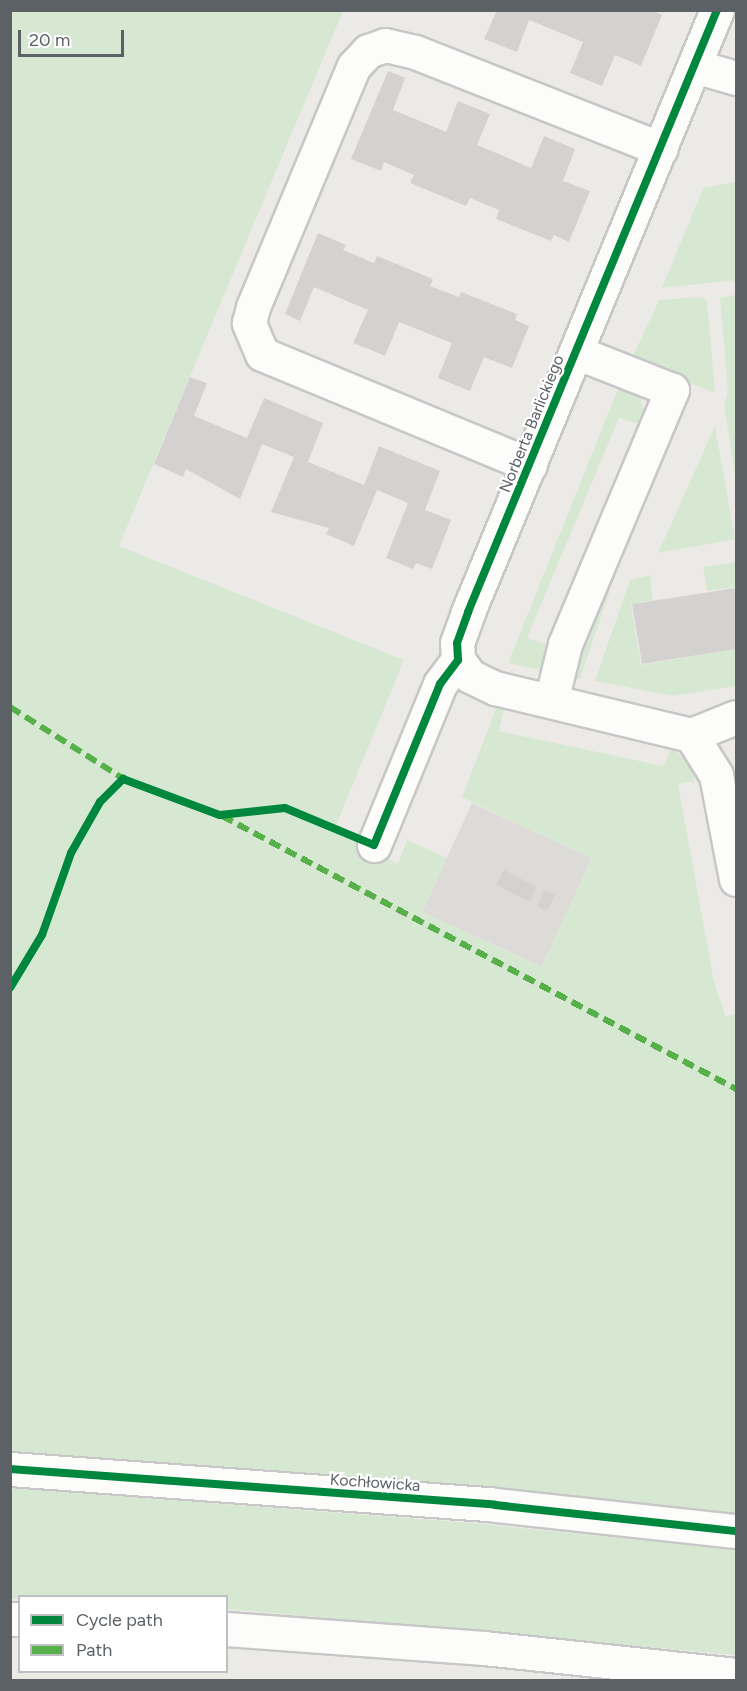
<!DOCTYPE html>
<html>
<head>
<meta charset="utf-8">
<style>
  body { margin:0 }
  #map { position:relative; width:747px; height:1691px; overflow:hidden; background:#eceae7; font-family:Figtree,sans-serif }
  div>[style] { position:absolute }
  .industrial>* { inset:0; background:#dddbd8 }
  .green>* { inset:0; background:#d7e8d2 }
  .building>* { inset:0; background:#d4d2d1 }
  .roads { filter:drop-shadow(2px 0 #c7c7c8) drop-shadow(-2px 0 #c7c7c8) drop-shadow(0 2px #c7c7c8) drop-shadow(0 -2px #c7c7c8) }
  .minor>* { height:33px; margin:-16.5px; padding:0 16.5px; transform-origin:16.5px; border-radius:16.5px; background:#fcfcfb }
  .quiet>* { height:6px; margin-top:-3px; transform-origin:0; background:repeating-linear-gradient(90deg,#58b04a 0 12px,transparent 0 18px) }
  .cycleway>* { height:8px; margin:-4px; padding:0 4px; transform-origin:4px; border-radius:4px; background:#00873e }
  span { translate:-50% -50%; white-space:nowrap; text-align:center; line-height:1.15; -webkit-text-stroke:4.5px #fff; paint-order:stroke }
  .street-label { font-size:16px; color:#5c6165 }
  .frame { position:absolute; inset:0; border:12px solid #5c6165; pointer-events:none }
  .legend { position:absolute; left:18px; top:1595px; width:210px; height:78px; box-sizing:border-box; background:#fff; border:2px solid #bec0c1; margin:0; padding:8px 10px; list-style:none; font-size:18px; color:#5c6165 }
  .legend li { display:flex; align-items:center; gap:12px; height:30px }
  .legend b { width:30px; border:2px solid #bec0c1 }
  .scale { position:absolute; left:18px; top:30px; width:106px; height:27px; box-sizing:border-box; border:3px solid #5c6165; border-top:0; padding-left:8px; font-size:18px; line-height:21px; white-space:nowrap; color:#5c6165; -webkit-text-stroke:4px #fff; paint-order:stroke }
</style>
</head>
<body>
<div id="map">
  <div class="industrial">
    <i style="clip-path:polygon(472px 803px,592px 858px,542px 967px,422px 912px)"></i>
  </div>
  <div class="green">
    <i style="clip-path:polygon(11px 11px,343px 11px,119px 546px,404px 660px,335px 828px,398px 864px,407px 840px,447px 858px,422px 912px,541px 967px,592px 859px,462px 797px,497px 706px,504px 707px,499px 731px,663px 766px,672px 748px,694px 769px,694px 781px,678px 784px,714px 982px,726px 1017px,736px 1014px,736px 1514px,495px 1488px,11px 1452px)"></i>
    <i style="clip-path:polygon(736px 182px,736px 280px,662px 288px,703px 188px)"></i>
    <i style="clip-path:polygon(736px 295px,736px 479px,724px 405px,728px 392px,720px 297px)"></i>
    <i style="clip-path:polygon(700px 297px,707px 300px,715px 393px,631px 360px,659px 300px)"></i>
    <i style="clip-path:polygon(619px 386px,640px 397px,645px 416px,642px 425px,619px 418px,527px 638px,553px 646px,548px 671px,508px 663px)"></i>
    <i style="clip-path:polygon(715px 426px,735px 539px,658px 553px)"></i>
    <i style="clip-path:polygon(736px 562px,736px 587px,707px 591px,703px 567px)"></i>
    <i style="clip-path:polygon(650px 575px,653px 600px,631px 604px,641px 665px,736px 649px,736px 686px,673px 696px,595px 681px,630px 580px)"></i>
    <i style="clip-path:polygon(610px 590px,580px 679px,571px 678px,598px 602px)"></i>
    <i style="clip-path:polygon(11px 1488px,472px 1523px,736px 1550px,736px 1655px,227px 1609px,226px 1596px,11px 1599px)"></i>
  </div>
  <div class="building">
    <i style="clip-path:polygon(497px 10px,650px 10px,662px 15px,641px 66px,615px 55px,602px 86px,570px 73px,583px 42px,529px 20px,517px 52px,484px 39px)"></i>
    <i style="clip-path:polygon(388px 71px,405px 78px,393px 110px,420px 121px,446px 132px,458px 101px,490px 114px,477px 145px,506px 157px,531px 168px,544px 136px,575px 149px,563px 181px,590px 191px,569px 242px,554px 235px,551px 241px,496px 219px,499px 210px,470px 198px,466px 206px,410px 183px,414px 175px,384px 162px,381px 171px,351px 159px)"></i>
    <i style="clip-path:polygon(318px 233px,346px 245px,343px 250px,374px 263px,377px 256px,433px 279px,430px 286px,443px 291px,459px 297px,461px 292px,517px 314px,515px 320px,529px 326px,512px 368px,484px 357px,470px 391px,438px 378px,452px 343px,399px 322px,385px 356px,371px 350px,353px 343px,368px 310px,314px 287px,300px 321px,285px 314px)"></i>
    <i style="clip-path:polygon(190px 377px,207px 383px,194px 416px,247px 438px,264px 398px,323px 423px,308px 462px,364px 485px,379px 446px,440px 471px,425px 510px,451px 520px,432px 569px,416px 563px,413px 569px,386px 558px,408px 503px,377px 490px,354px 546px,326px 534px,329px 528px,271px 512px,294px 457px,262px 444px,240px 499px,186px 469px,183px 477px,154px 464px)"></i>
    <i style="clip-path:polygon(736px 588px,736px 649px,642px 664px,632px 604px)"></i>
    <i style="clip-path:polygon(504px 870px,537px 887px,530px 902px,496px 885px)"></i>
    <i style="clip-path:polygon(545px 890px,555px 895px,547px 911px,537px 906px)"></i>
  </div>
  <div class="roads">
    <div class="minor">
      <i style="left:694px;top:66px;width:44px;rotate:15.9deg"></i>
      <i style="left:530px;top:465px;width:290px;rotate:-157.5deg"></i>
      <i style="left:262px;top:354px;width:34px;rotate:-113deg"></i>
      <i style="left:249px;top:323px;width:16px;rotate:-76deg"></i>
      <i style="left:253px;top:307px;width:261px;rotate:-67.3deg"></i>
      <i style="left:354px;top:66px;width:21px;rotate:-47deg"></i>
      <i style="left:368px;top:51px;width:18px;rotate:-19deg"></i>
      <i style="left:385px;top:45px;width:31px;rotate:13deg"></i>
      <i style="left:415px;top:52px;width:264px;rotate:21.5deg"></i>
      <i style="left:458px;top:660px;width:20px;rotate:53deg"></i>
      <i style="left:470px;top:676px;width:28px;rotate:26deg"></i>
      <i style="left:495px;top:688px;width:202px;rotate:13.5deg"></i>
      <i style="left:691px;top:735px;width:47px;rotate:58deg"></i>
      <i style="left:716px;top:775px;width:106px;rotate:79.1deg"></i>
      <i style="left:551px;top:701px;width:59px;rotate:-76.2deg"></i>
      <i style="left:565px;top:644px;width:276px;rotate:-67.2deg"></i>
      <i style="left:672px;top:390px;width:103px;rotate:-158.4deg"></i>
      <i style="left:691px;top:735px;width:48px;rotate:-21.8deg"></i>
      <i style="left:374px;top:845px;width:174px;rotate:-67.7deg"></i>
      <i style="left:440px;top:684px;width:30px;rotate:-53deg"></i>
      <i style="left:458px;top:660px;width:17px;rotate:-93deg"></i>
      <i style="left:457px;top:643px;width:33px;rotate:-70deg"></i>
      <i style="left:468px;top:612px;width:651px;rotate:-67.53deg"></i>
      <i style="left:10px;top:1469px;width:486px;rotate:4.2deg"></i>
      <i style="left:495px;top:1505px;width:242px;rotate:6.2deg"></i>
      <i style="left:10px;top:1619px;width:10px"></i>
      <i style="left:226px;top:1629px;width:259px;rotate:4.2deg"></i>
      <i style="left:484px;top:1648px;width:253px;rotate:6.1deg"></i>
    </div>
  </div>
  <div class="quiet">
    <i style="left:10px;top:707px;width:138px;rotate:32.3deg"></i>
    <i style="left:222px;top:816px;width:582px;rotate:27.97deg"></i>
  </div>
  <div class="cycleway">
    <i style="left:10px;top:988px;width:62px;rotate:-58.9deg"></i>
    <i style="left:42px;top:935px;width:87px;rotate:-70.5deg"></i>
    <i style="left:71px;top:853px;width:59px;rotate:-60.4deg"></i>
    <i style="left:100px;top:802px;width:33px;rotate:-45deg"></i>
    <i style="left:123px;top:779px;width:103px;rotate:20.4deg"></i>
    <i style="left:220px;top:815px;width:65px;rotate:-6.1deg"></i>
    <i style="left:285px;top:808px;width:96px;rotate:22.6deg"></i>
    <i style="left:374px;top:845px;width:174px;rotate:-67.7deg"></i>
    <i style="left:440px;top:684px;width:30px;rotate:-53deg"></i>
    <i style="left:458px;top:660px;width:17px;rotate:-93deg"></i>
    <i style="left:457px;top:643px;width:33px;rotate:-70deg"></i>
    <i style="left:468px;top:612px;width:651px;rotate:-67.53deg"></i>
    <i style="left:10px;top:1469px;width:486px;rotate:4.2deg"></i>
    <i style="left:495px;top:1505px;width:242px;rotate:6.2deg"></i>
  </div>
  <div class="street-label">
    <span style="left:532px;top:424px;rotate:-68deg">Norberta Barlickiego</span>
    <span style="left:375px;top:1483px;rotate:4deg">Kochłowicka</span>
  </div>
  <div class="frame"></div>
  <ul class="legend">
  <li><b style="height:8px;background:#00873e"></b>Cycle path</li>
  <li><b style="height:8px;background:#58b04a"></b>Path</li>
  </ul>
  <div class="scale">20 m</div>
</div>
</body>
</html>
